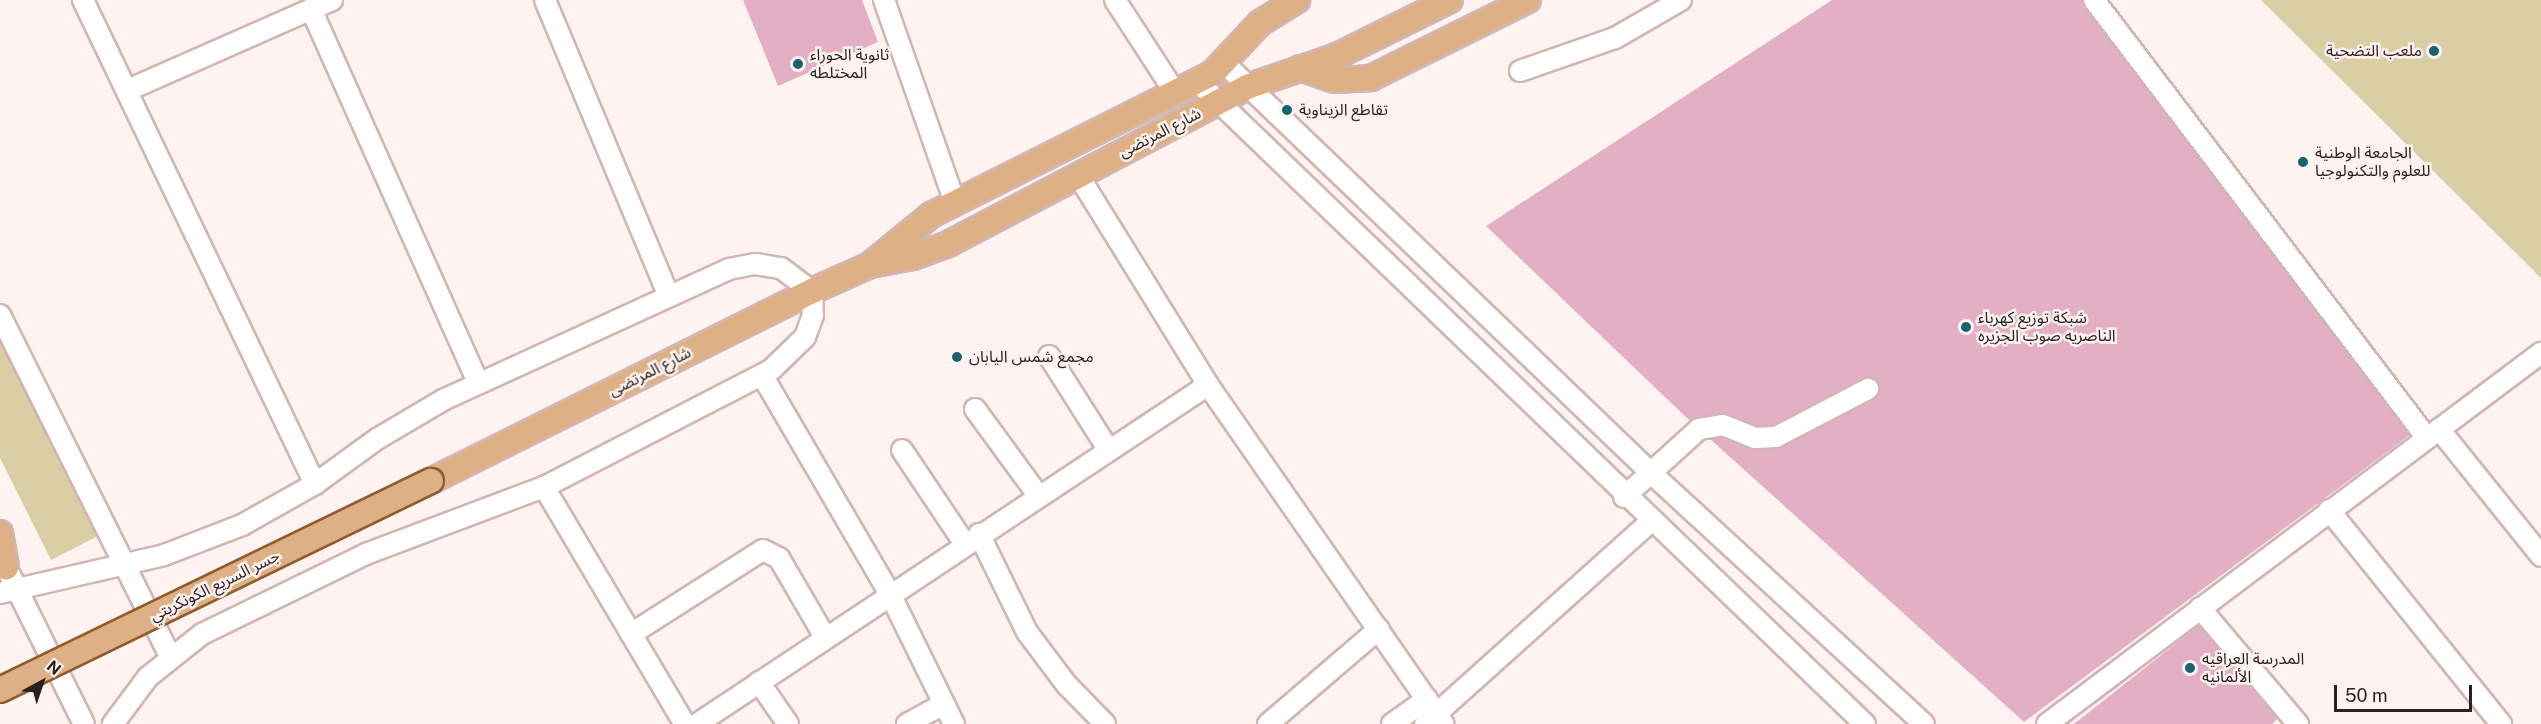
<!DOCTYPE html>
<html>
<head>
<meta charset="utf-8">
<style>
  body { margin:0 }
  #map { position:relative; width:2541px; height:724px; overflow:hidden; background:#fef3f1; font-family:"Public Sans","Noto Sans Arabic",sans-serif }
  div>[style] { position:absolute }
  .green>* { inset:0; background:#d9cea4 }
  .building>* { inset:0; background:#e3afc5 }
  .roads { filter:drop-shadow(2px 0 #d1b6b3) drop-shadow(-2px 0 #d1b6b3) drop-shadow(0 2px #d1b6b3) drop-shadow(0 -2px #d1b6b3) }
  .minor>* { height:20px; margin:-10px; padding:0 10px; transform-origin:10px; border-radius:10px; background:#fff }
  .major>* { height:24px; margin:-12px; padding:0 12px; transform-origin:12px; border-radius:12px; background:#deb085 }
  .bridges { filter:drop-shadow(2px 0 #915c2d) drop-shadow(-2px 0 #915c2d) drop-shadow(0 2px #915c2d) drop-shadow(0 -2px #915c2d) }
  .major-bridge>* { height:24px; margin:-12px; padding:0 12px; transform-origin:12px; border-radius:12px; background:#deb085 }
  .dots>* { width:16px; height:16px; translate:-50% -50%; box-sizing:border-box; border:3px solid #fef3f1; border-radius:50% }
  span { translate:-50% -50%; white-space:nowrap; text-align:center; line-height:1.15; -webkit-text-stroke:5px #fef3f1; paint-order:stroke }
  .poi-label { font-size:16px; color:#2a201f }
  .right { translate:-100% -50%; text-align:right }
  .left { translate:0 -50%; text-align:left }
  .street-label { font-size:16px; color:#2a201f }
  .north { position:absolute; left:12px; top:652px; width:60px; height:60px; -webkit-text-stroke:4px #fef3f1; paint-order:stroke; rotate:40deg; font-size:16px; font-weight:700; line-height:24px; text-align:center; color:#2a201f }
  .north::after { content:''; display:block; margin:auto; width:21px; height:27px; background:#2a201f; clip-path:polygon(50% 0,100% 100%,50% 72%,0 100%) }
  .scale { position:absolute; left:2334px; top:685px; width:138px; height:27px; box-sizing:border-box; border:3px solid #2a201f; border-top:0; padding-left:8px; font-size:18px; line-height:21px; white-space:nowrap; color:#2a201f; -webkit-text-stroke:4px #fef3f1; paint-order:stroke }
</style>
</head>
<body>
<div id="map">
  <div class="green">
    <i style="clip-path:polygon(2261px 0,2541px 0,2541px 278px)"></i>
    <i style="clip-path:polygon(0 331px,98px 536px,51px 560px,0 458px)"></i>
  </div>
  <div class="building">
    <i style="clip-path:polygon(743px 0,862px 0,878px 42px,778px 86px)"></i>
    <i style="clip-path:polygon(1832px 0,2082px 0,2410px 435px,2024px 722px,1710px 439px,1722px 437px,1756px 450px,1781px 448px,1874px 399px,1880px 390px,1875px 379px,1862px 378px,1773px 425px,1758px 426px,1722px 413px,1690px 421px,1486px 226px)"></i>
    <i style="clip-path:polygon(2199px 625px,2278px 718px,2272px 724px,2074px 724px)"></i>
  </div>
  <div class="roads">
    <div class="minor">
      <i style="left:83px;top:0;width:537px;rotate:64.39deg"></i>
      <i style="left:545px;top:0;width:321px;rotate:67.3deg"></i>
      <i style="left:884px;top:0;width:215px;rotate:70.7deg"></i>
      <i style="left:1115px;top:0;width:112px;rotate:57deg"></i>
      <i style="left:2094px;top:0;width:550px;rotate:52.76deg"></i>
      <i style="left:311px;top:9px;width:410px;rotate:65.9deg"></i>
      <i style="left:1225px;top:64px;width:589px;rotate:43.83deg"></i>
      <i style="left:1650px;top:472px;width:372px;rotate:42.6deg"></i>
      <i style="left:1520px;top:71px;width:101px;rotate:-19.2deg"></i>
      <i style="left:1615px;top:38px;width:76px;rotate:-29.9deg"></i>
      <i style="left:1198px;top:82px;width:926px;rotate:43.91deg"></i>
      <i style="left:128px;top:90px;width:223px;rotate:-23.8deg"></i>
      <i style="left:1078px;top:175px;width:247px;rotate:58.2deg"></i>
      <i style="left:1208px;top:385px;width:413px;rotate:55.2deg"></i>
      <i style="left:0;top:315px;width:381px;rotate:63.5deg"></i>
      <i style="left:1049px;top:356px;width:110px;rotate:57.6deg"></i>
      <i style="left:762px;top:375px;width:254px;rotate:59.7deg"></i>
      <i style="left:890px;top:594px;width:145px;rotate:63.8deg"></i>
      <i style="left:975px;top:409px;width:107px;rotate:53.8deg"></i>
      <i style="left:2439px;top:429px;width:163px;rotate:51.2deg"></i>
      <i style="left:902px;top:450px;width:113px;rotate:56.2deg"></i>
      <i style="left:544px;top:487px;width:276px;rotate:59.3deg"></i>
      <i style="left:1624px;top:497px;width:101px;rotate:-42.2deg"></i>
      <i style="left:1699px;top:429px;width:24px;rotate:-9deg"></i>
      <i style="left:1723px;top:425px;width:35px;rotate:22deg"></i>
      <i style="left:1756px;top:438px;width:20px;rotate:-3deg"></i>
      <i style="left:1776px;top:437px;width:104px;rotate:-27.6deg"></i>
      <i style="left:2329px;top:510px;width:275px;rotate:51.2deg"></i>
      <i style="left:979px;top:534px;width:109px;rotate:63.9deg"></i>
      <i style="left:1027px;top:632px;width:65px;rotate:53.1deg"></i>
      <i style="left:1066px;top:684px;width:56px;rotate:45.7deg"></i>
      <i style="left:10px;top:575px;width:166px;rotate:63.6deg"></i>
      <i style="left:0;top:593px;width:168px;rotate:-13deg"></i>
      <i style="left:164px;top:555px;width:84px;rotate:-21deg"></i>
      <i style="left:242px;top:525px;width:84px;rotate:-29.3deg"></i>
      <i style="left:315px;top:484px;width:77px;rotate:-36deg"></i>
      <i style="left:377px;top:439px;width:77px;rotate:-30.6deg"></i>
      <i style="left:443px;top:400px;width:315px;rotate:-24.6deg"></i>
      <i style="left:729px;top:269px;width:26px;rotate:-11deg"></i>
      <i style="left:755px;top:264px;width:26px;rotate:9deg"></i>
      <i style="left:781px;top:268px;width:39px;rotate:37deg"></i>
      <i style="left:812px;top:291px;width:24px;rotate:88deg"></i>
      <i style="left:813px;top:315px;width:23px;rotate:110deg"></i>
      <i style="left:805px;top:337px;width:47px;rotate:135.9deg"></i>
      <i style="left:771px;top:370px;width:255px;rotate:152.7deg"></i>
      <i style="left:544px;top:487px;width:190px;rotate:159.4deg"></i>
      <i style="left:366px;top:554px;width:182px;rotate:154deg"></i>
      <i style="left:202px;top:634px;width:69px;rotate:141.5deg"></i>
      <i style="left:148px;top:677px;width:59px;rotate:126.7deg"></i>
      <i style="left:2200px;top:608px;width:152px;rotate:49.8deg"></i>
      <i style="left:631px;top:634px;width:156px;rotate:-32.5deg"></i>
      <i style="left:763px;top:550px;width:18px;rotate:27deg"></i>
      <i style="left:779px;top:558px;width:91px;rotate:59.8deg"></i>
      <i style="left:759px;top:682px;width:51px;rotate:55.4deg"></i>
      <i style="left:697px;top:724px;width:613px;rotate:-33.56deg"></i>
      <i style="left:907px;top:724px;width:42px;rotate:-28.4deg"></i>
      <i style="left:1268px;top:724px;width:146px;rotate:-40.6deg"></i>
      <i style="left:1392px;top:724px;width:43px;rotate:-35.5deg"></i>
      <i style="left:1425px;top:724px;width:302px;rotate:-41.9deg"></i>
      <i style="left:2047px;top:724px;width:618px;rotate:-36.91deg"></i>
    </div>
    <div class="major">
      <i style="left:1300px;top:68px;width:37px;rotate:19deg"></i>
      <i style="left:1335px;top:80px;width:36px;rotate:-3deg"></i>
      <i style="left:1371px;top:78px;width:175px;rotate:-26.4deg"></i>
      <i style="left:870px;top:265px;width:79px;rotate:-39.3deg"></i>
      <i style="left:931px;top:215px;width:316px;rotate:-26.7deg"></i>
      <i style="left:1213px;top:73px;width:69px;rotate:-46.8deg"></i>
      <i style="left:1260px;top:23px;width:44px;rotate:-31.9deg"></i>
      <i style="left:431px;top:481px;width:426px;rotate:-26.5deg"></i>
      <i style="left:812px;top:291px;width:64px;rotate:-24.1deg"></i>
      <i style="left:870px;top:265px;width:44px;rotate:-10.5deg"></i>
      <i style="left:913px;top:257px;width:37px;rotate:-20deg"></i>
      <i style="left:948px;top:244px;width:338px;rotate:-27.7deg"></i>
      <i style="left:1247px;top:87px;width:95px;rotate:-19deg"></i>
      <i style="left:1337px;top:56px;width:126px;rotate:-26.4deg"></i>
      <i style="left:0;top:533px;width:35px;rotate:80deg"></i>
    </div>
  </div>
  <div class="bridges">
    <div class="major-bridge">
      <i style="left:0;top:690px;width:479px;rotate:-25.9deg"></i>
    </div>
  </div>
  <div class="dots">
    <i style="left:2434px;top:51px;background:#196270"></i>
    <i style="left:798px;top:64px;background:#196270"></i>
    <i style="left:1287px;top:110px;background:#196270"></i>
    <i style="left:2303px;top:162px;background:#196270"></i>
    <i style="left:1966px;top:327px;background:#196270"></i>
    <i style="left:957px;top:357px;background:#196270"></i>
    <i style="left:2190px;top:668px;background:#196270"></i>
  </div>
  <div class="poi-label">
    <span class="right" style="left:2422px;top:51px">ملعب التضحية</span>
    <span class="left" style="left:810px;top:64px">ثانوية الحوراء<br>المختلطه</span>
    <span class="left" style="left:1299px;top:110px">تقاطع الزيناوية</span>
    <span class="left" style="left:2315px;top:162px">الجامعة الوطنية<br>للعلوم والتكنولوجيا</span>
    <span class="left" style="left:1978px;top:327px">شبكة توزيع كهرباء<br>الناصريه صوب الجزيره</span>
    <span class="left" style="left:969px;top:357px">مجمع شمس اليابان</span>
    <span class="left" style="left:2202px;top:668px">المدرسة العراقيه<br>الألمانيه</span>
  </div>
  <div class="street-label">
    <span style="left:1160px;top:133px;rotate:-27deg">شارع المرتضى</span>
    <span style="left:650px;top:372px;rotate:-27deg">شارع المرتضى</span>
    <span style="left:215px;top:586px;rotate:-26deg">جسر السريع الكونكريتي</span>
  </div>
  <div class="north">N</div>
  <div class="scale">50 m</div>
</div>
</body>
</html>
